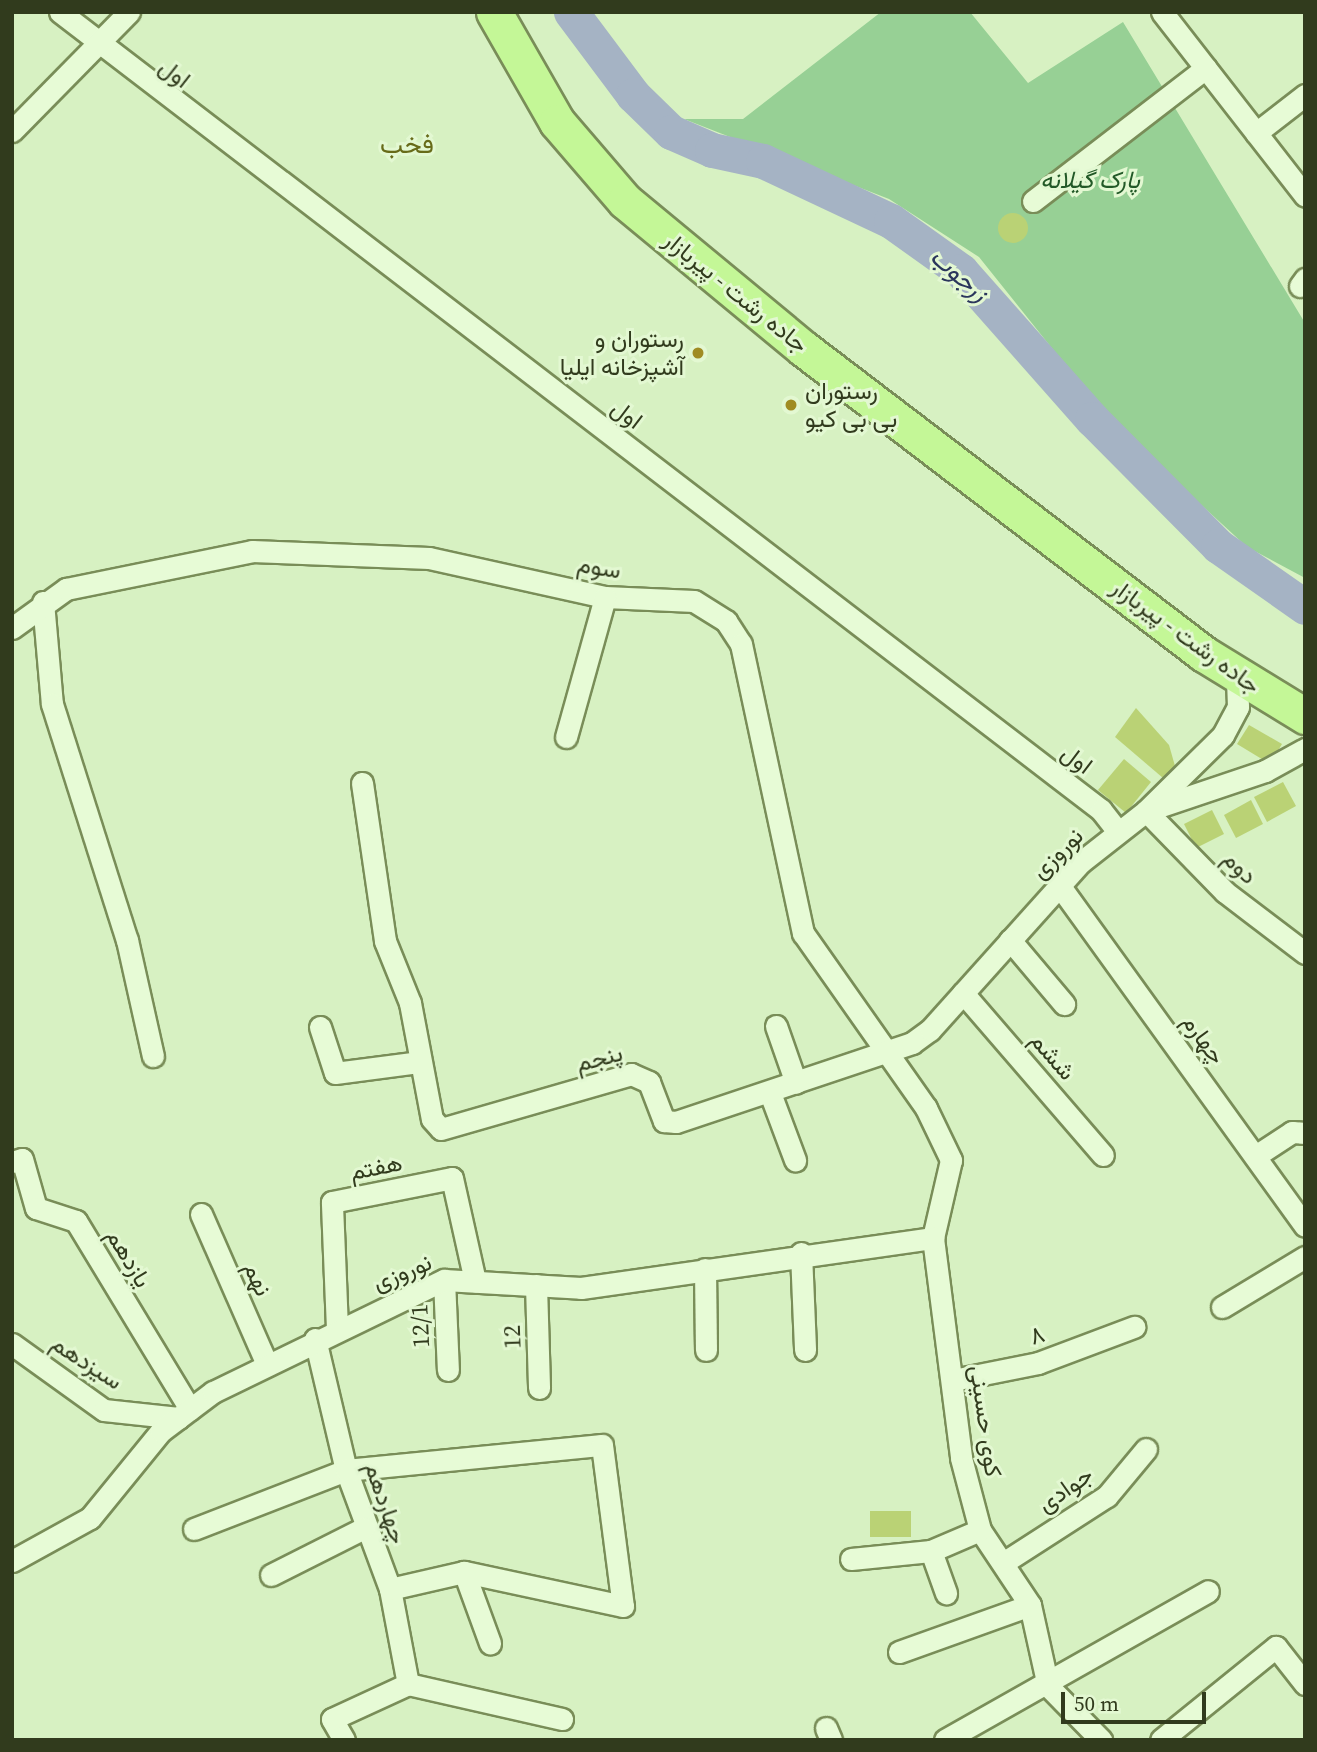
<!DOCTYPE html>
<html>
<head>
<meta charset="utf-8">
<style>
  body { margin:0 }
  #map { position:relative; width:1317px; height:1752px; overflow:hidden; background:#d7f1c2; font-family:"Source Serif 4",Vazirmatn,serif }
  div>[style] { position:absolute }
  .green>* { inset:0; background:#97d095 }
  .river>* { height:35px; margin:-17.5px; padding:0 17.5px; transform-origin:17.5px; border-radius:17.5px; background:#a5b3c4 }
  .building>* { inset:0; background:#bad275 }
  .round { border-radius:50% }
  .roads { filter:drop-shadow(2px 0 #798d58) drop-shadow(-2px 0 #798d58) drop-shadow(0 2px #798d58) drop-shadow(0 -2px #798d58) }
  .minor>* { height:21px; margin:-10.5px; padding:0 10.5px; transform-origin:10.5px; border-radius:10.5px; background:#e7fbd6 }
  .primary>* { height:35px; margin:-17.5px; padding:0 17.5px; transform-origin:17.5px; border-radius:17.5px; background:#c4f797 }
  .dots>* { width:19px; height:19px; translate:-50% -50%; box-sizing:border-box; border:4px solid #e3f8d2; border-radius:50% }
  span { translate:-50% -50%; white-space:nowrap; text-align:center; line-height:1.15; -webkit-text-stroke:6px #e3f8d2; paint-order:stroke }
  .street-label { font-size:24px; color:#313b1d }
  .park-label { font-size:24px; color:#225927; font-style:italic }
  .poi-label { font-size:24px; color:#313b1d }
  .right { translate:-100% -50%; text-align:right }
  .left { translate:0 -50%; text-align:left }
  .neighbourhood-label { font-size:26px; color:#676b19 }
  .water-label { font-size:26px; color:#2b365c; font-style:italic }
  .frame { position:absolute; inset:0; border:14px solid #313b1d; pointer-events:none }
  .scale { position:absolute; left:1061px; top:1692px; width:145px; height:32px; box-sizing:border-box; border:4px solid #313b1d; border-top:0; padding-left:9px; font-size:21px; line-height:24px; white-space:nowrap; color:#313b1d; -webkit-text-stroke:5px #e3f8d2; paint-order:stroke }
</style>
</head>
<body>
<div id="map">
  <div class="green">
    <i style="clip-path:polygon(881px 12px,970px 12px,1028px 83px,1123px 22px,1305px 323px,1305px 578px,1247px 547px,1110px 421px,979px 257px,889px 199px,684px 119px,743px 119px)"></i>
  </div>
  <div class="river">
    <i style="left:571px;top:12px;width:104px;rotate:53.2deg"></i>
    <i style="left:633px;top:95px;width:53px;rotate:44.2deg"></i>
    <i style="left:671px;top:132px;width:45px;rotate:23.7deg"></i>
    <i style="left:712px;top:150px;width:52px;rotate:12.2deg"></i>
    <i style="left:763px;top:161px;width:141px;rotate:25.1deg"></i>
    <i style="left:891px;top:221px;width:86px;rotate:35.5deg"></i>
    <i style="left:961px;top:271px;width:198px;rotate:48.5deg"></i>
    <i style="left:1092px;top:419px;width:179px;rotate:45.2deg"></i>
    <i style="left:1218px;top:546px;width:106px;rotate:35deg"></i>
  </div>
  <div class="building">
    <i class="round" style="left:998px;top:213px;width:30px;height:30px"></i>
    <i style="clip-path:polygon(1136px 708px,1169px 745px,1175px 766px,1163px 778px,1115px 737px)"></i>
    <i style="clip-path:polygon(1249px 725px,1282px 744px,1270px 764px,1237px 744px)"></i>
    <i style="clip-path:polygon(1124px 759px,1151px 782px,1126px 813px,1098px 790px)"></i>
    <i style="clip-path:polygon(1283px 782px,1296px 806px,1267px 822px,1254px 797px)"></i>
    <i style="clip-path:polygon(1251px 800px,1263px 824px,1236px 838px,1224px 815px)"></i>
    <i style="clip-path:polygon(1212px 810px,1224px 834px,1196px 848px,1184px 824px)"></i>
    <i style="clip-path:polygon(870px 1511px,911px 1511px,911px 1537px,870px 1537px)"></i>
  </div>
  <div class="roads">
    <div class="minor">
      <i style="left:60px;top:12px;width:1312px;rotate:37.47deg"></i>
      <i style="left:1101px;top:810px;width:28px;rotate:52deg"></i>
      <i style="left:1162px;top:12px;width:233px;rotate:52.1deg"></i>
      <i style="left:12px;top:131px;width:167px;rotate:-45.5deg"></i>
      <i style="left:1256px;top:133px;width:62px;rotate:-37.8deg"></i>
      <i style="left:1033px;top:201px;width:218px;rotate:-37.6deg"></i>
      <i style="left:1300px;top:286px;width:9px;rotate:-54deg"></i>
      <i style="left:43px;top:602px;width:102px;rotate:85deg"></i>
      <i style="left:52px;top:704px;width:248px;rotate:72.4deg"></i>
      <i style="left:127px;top:940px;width:119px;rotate:77.4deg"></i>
      <i style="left:12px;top:628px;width:67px;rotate:-35.8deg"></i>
      <i style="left:66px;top:589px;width:190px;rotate:-11.5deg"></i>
      <i style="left:252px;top:551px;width:177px;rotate:2.3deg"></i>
      <i style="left:429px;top:558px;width:180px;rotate:12.5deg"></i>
      <i style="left:605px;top:597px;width:89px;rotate:2.6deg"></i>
      <i style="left:694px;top:601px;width:38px;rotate:32deg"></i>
      <i style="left:726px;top:621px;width:27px;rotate:57deg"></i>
      <i style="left:741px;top:644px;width:296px;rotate:77.9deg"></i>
      <i style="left:803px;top:933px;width:214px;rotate:54.9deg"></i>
      <i style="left:926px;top:1108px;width:58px;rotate:64.3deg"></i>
      <i style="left:951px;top:1160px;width:80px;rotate:103deg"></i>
      <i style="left:933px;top:1238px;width:222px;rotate:82.7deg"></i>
      <i style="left:961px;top:1458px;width:74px;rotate:75.2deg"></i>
      <i style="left:980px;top:1530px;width:90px;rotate:56.3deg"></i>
      <i style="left:1030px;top:1605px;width:83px;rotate:77.5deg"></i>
      <i style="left:1048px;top:1686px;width:76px;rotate:45.5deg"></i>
      <i style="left:566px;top:737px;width:145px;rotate:-74.4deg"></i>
      <i style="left:362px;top:783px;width:160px;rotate:81.7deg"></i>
      <i style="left:385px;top:941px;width:67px;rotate:68deg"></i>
      <i style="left:410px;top:1003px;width:118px;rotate:79.3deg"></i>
      <i style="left:432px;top:1119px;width:13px;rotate:48deg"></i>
      <i style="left:441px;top:1129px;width:198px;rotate:-16.1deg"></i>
      <i style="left:631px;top:1074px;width:20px;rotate:24deg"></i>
      <i style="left:649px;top:1082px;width:42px;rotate:69deg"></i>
      <i style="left:664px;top:1121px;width:12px;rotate:5deg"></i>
      <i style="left:676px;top:1122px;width:249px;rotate:-18.5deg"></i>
      <i style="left:912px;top:1043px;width:22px;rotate:-36deg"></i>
      <i style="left:930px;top:1030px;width:226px;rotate:-48.1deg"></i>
      <i style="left:1081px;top:862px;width:83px;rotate:-38.1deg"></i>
      <i style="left:1146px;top:811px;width:108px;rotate:-44.6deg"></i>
      <i style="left:1223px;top:735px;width:32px;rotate:-62deg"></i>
      <i style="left:1238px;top:707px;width:29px;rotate:-92deg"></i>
      <i style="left:1155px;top:808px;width:116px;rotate:-18.6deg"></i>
      <i style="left:1265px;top:771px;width:46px;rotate:-28.8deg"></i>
      <i style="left:1146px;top:811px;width:113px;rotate:45.7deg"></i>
      <i style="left:1225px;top:892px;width:101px;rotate:37.3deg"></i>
      <i style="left:1059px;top:885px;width:420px;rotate:54.2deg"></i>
      <i style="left:1010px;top:940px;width:84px;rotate:49.8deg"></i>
      <i style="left:963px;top:993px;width:214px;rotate:49.2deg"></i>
      <i style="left:776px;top:1026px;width:60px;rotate:70.7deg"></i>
      <i style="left:320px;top:1027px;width:48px;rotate:71.9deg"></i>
      <i style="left:335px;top:1073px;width:86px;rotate:-7.4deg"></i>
      <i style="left:770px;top:1093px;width:72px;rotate:69.5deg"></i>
      <i style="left:1257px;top:1155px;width:42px;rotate:-33.3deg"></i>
      <i style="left:1292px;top:1132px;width:13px;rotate:4deg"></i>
      <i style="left:12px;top:1162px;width:10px;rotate:-17deg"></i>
      <i style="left:22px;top:1159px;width:51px;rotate:74.1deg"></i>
      <i style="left:36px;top:1208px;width:42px;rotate:18deg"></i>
      <i style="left:76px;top:1221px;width:220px;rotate:58.8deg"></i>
      <i style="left:201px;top:1214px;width:164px;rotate:66.3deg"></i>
      <i style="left:801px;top:1253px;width:97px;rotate:87.6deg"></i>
      <i style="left:705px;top:1269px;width:81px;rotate:89.3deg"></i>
      <i style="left:444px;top:1280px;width:90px;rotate:87.5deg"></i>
      <i style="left:536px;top:1285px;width:103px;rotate:88.3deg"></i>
      <i style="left:1222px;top:1307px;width:97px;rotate:-31.1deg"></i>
      <i style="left:337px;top:1329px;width:127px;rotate:-92.3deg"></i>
      <i style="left:332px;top:1202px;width:122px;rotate:-11.3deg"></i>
      <i style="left:452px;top:1178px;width:106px;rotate:77.4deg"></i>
      <i style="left:315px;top:1339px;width:135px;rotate:76.7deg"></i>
      <i style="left:346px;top:1470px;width:127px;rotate:69.7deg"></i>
      <i style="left:390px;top:1589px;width:97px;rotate:79.3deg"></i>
      <i style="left:12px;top:1344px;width:113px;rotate:35.7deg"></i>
      <i style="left:104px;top:1410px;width:75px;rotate:6.1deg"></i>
      <i style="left:953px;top:1380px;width:87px;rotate:-11.3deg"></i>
      <i style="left:1038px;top:1363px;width:103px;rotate:-20.6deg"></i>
      <i style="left:194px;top:1529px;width:163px;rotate:-21.2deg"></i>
      <i style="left:346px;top:1470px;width:257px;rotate:-5.6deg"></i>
      <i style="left:602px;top:1445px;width:162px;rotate:82.6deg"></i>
      <i style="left:623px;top:1606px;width:163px;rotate:-167.9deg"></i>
      <i style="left:464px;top:1572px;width:76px;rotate:167.1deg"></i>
      <i style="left:931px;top:1551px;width:45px;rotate:70.3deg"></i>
      <i style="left:851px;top:1559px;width:80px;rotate:-5.7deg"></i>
      <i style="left:931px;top:1551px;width:53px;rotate:-23.2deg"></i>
      <i style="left:12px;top:1561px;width:89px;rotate:-28.9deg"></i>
      <i style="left:90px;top:1518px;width:112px;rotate:-50.8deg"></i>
      <i style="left:161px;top:1431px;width:65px;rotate:-36.9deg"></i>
      <i style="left:213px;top:1392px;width:257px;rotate:-25.9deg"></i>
      <i style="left:444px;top:1280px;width:137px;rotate:3.3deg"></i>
      <i style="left:581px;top:1288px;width:356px;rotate:-8.1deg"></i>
      <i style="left:1006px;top:1561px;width:120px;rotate:-32.8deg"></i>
      <i style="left:1107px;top:1496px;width:61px;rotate:-50.3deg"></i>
      <i style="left:464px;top:1572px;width:76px;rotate:69.9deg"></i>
      <i style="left:271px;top:1575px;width:104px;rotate:-26.8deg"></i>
      <i style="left:899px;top:1652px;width:139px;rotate:-19.7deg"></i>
      <i style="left:826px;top:1728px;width:13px;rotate:67deg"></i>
      <i style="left:344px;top:1740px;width:24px;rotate:-120deg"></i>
      <i style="left:332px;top:1719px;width:84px;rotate:-24.7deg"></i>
      <i style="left:408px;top:1684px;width:158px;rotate:12.8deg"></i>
      <i style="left:945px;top:1740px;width:302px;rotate:-29.5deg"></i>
      <i style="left:1161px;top:1740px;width:148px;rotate:-39deg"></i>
      <i style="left:1276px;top:1647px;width:47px;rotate:51.9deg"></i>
    </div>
    <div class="primary">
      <i style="left:494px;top:12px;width:127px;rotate:60.2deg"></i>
      <i style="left:557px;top:122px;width:104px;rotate:49.3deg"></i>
      <i style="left:625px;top:201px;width:232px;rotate:39.6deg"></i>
      <i style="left:804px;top:349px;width:503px;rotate:37.33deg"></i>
      <i style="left:1204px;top:654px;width:119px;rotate:31.5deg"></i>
    </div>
  </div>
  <div class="dots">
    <i style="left:698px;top:353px;background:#a08c23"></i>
    <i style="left:791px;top:405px;background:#a08c23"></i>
  </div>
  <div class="street-label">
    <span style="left:175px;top:73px;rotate:38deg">اول</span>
    <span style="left:736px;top:292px;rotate:39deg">جاده رشت - پیربازار</span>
    <span style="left:627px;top:414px;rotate:37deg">اول</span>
    <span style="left:599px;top:567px;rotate:9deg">سوم</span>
    <span style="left:1186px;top:636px;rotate:36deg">جاده رشت - پیربازار</span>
    <span style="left:1077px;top:759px;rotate:37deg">اول</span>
    <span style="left:1057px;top:853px;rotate:-44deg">نوروزی</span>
    <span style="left:1240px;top:867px;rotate:43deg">دوم</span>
    <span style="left:1204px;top:1039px;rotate:54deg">چهارم</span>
    <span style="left:1053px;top:1056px;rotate:49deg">ششم</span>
    <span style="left:599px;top:1058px;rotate:-15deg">پنجم</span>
    <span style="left:376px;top:1167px;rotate:-11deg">هفتم</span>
    <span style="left:129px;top:1258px;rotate:59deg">یازدهم</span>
    <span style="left:402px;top:1272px;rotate:-22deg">نوروزی</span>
    <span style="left:258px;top:1279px;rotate:66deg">نهم</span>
    <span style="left:420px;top:1326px;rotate:-93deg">12/1</span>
    <span style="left:1037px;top:1335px;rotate:-18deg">۸</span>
    <span style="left:512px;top:1337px;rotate:-92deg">12</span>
    <span style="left:87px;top:1362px;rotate:33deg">سیزدهم</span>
    <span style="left:986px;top:1421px;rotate:82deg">کوی حسینی</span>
    <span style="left:1065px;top:1489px;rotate:-35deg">جوادی</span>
    <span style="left:386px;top:1503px;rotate:71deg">چهاردهم</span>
  </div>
  <div class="park-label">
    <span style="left:1090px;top:180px">پارک گیلانه</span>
  </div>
  <div class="poi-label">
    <span class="right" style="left:684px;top:353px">رستوران و<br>آشپزخانه ایلیا</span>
    <span class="left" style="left:805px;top:405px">رستوران<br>بی بی کیو</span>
  </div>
  <div class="neighbourhood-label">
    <span style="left:407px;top:145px">فخب</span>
  </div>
  <div class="water-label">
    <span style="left:959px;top:275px;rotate:41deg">زرجوب</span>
  </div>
  <div class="frame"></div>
  <div class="scale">50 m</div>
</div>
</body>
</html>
